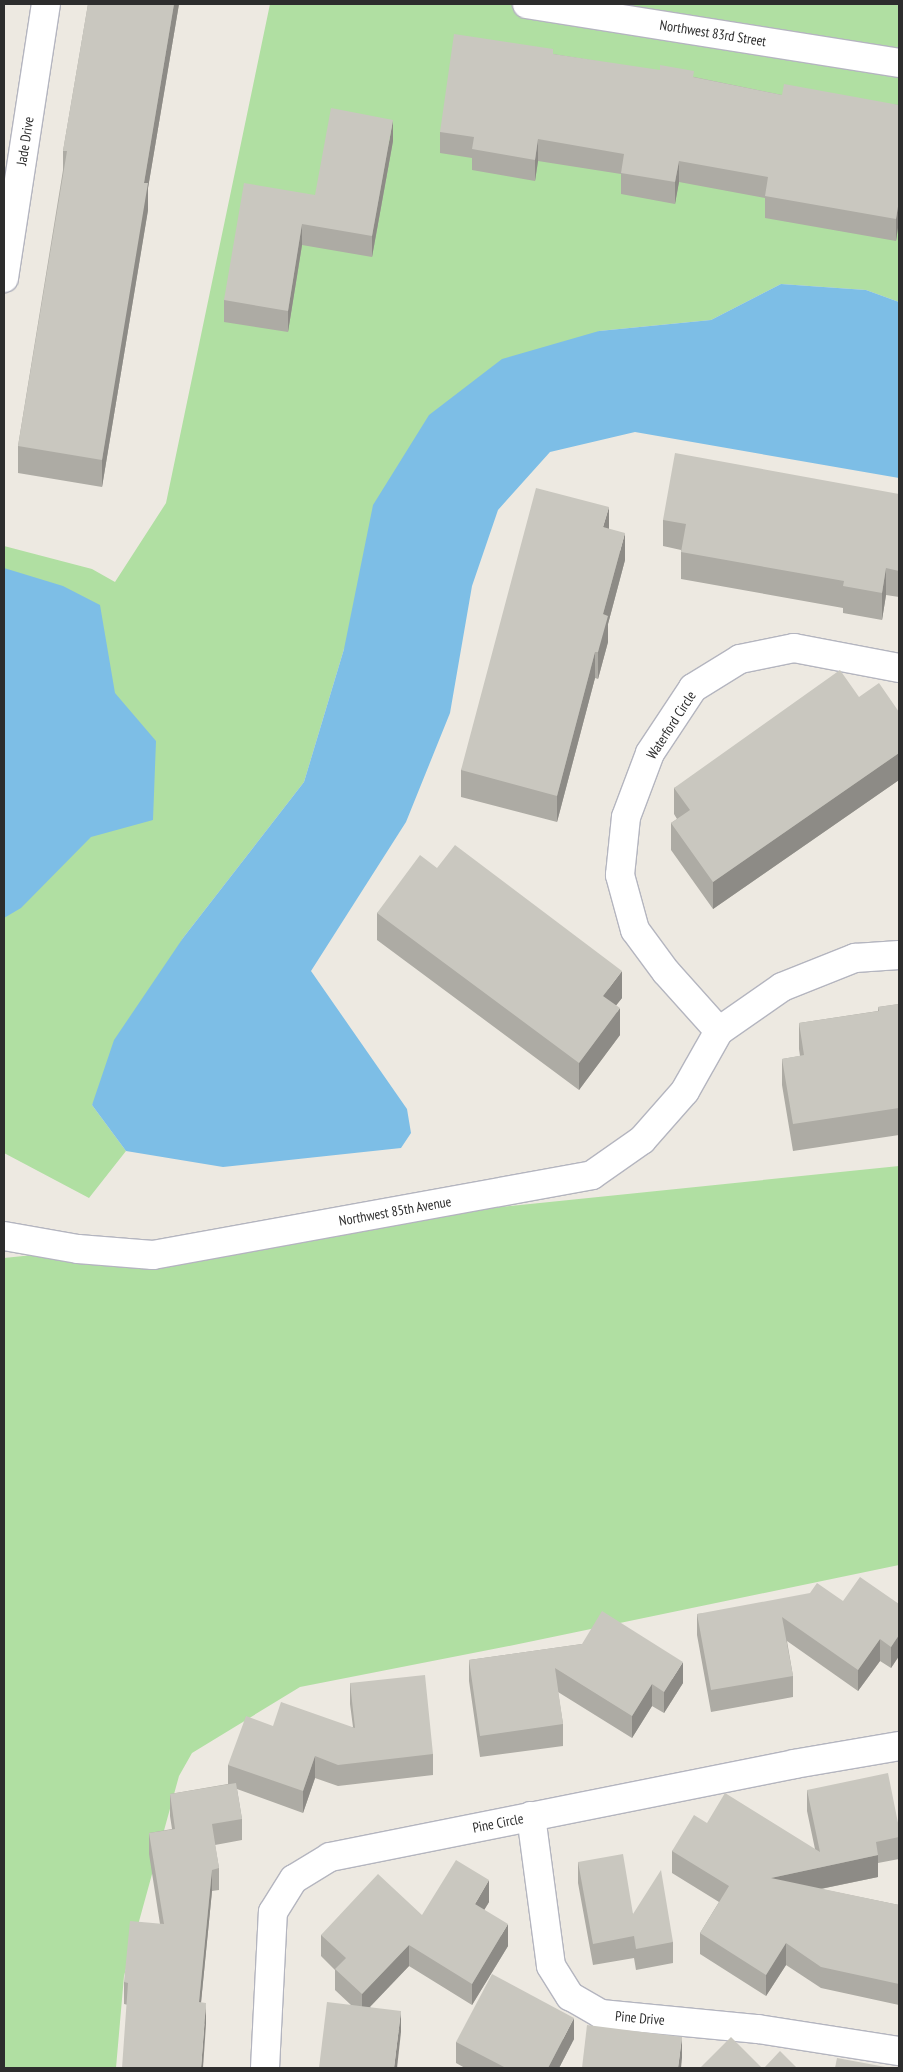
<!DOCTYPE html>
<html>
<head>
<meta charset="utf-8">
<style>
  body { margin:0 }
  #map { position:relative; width:903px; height:2072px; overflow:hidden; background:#ede9e1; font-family:"PT Sans Narrow",sans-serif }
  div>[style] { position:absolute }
  .green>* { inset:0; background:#b0dfa2 }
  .water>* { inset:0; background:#7dbee6 }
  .roads { filter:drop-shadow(1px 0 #b4b5bf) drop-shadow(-1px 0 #b4b5bf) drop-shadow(0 1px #b4b5bf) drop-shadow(0 -1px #b4b5bf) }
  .minor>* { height:28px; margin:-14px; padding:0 14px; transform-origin:14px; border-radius:14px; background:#fff }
  .wall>* { inset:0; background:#adaba4 }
  .shaded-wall>* { inset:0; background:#8d8b86 }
  .building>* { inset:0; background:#c9c7bf }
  span { translate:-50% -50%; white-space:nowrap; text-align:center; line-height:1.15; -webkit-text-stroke:4.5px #fff; paint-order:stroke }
  .street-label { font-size:14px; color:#2d2d2d }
  .frame { position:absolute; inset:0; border:5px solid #2d2d2d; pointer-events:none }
</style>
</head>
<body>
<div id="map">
  <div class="green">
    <i style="clip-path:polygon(270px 4px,899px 4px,899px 302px,866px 290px,781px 284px,711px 320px,599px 331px,344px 649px,304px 782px,183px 938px,92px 1105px,126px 1151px,89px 1198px,4px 1153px,4px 546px,92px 569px,115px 582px,166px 503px)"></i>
    <i style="clip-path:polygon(899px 1166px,899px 1565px,514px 1645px,300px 1687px,192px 1753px,179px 1776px,124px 1976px,116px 2068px,4px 2068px,4px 1258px)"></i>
  </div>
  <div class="water">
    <i style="clip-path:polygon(781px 284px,866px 290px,899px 302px,899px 478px,635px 432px,550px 452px,498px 510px,472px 586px,450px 713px,406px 822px,311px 971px,407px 1109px,411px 1133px,401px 1148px,223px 1167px,126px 1151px,92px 1105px,114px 1040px,183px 938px,304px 782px,344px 649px,373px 505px,429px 415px,502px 359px,599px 331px,711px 320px)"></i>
    <i style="clip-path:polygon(4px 568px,63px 586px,100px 605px,115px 693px,156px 741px,153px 820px,91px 837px,21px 908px,4px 918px)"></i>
  </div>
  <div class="roads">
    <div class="minor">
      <i style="left:527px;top:4px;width:377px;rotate:9deg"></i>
      <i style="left:4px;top:278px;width:277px;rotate:-81.3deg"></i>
      <i style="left:719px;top:1031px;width:79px;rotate:-131.9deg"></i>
      <i style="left:666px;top:972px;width:52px;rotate:-126.4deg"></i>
      <i style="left:635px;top:930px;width:57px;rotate:-105.3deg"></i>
      <i style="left:620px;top:875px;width:58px;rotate:-84.1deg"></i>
      <i style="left:626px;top:817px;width:68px;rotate:-69.4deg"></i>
      <i style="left:650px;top:753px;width:78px;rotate:-56.5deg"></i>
      <i style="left:693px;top:688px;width:55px;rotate:-31.7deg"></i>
      <i style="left:740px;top:659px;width:55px;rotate:-11.5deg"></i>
      <i style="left:794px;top:648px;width:107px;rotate:10.8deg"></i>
      <i style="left:4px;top:1236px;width:75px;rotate:10deg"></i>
      <i style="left:78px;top:1249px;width:75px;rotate:4.6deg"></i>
      <i style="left:153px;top:1255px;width:446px;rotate:-10.3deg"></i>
      <i style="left:592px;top:1175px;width:61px;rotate:-35deg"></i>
      <i style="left:642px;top:1140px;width:65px;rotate:-48.7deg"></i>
      <i style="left:685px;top:1091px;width:69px;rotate:-60.5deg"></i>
      <i style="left:719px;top:1031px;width:77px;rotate:-34.9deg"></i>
      <i style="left:782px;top:987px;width:79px;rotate:-21.7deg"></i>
      <i style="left:855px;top:958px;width:44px;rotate:-3.9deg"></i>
      <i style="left:531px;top:1816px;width:151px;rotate:82.4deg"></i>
      <i style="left:551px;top:1966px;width:36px;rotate:58deg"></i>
      <i style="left:570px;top:1996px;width:36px;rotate:30deg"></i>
      <i style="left:601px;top:2014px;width:158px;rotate:5.5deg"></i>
      <i style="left:758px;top:2029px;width:143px;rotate:8.9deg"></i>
      <i style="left:265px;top:2068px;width:156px;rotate:-87.1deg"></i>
      <i style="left:273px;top:1912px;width:39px;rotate:-58deg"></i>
      <i style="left:294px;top:1879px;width:42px;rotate:-31.4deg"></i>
      <i style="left:330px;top:1857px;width:473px;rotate:-11.3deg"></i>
      <i style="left:794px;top:1764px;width:107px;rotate:-9.7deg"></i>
    </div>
  </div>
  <div class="wall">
    <i style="clip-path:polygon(88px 4px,179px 4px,148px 188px,148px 210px,102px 487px,18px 473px,18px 446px,63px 170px,63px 151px)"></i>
    <i style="clip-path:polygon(553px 54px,694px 77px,782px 95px,899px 105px,899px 221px,896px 241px,765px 218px,765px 198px,679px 182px,675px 204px,621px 194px,621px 174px,538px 161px,535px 181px,472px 170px,472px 158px,440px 153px,440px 132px)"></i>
    <i style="clip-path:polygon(393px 141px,372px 257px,302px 245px,288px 332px,224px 322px,224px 300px,315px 195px)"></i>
    <i style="clip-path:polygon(899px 494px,899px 597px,886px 595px,882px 620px,843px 613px,843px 608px,681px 579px,681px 550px,663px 546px,663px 520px)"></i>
    <i style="clip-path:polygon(609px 529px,625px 560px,608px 624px,608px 642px,598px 679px,595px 678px,557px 822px,461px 797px,461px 770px)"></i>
    <i style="clip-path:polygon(859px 697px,899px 712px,899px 780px,713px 909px,671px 850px,671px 823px,677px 819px,674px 814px,674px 788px)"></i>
    <i style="clip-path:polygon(437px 868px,622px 998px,616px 1005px,620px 1035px,579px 1090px,377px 940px,377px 913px)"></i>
    <i style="clip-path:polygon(899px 1004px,899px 1135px,793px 1151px,782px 1085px,782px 1059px,800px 1056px,799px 1049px,799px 1023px,878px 1011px,878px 1007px)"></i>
    <i style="clip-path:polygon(843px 1601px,899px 1604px,899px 1656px,891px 1668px,880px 1661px,858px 1691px,787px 1641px,793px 1676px,793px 1697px,711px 1712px,697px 1635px,697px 1614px)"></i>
    <i style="clip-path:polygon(582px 1644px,683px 1683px,664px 1713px,652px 1706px,632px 1738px,558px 1692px,563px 1724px,563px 1746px,480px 1757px,469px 1681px,469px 1660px)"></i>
    <i style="clip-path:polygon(350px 1683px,433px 1754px,433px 1775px,338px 1786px,315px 1778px,303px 1813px,237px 1789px,242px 1819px,242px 1840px,215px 1845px,219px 1868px,219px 1890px,212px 1891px,201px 2002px,206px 2024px,124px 2004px,124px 1982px,160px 1924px,149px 1854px,149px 1833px,172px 1829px,170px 1816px,170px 1794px,228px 1784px,228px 1765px,273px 1726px,353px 1727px,350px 1704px)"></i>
    <i style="clip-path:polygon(807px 1790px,898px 1823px,899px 1821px,899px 1859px,878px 1863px,878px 1877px,821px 1889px,899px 1905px,899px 2005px,821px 1988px,786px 1965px,766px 1996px,700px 1954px,700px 1933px,719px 1902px,672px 1873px,672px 1851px,707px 1823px,815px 1849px,807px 1811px)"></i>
    <i style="clip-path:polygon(578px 1862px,633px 1914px,673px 1942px,673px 1963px,636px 1970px,634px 1958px,593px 1965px,578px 1883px)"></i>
    <i style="clip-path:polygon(489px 1902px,484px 1910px,508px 1946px,472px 2005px,409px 1966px,370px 2007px,401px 2032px,351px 2005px,335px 1990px,335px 1970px,321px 1956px,321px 1935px)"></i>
    <i style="clip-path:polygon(574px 2039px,559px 2068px,465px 2068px,456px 2063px,456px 2042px)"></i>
  </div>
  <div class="shaded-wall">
    <i style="clip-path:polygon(174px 4px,179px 4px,148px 188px,148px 210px,102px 487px,102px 460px,144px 183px)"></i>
    <i style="clip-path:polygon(393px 120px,393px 141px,372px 257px,372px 236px)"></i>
    <i style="clip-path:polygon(538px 139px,538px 161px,535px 181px,535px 160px)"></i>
    <i style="clip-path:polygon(679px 161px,679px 182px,675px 204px,675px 182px)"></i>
    <i style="clip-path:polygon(899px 200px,899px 221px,896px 241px,896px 219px)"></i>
    <i style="clip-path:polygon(302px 224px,302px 245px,288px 332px,288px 311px)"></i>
    <i style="clip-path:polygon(609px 507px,609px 534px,603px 527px)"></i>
    <i style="clip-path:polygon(625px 533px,625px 560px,608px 624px,608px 642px,598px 679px,598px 652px,603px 614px)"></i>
    <i style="clip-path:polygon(886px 568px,886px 595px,882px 620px,882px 593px)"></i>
    <i style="clip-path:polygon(595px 652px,595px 678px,557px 822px,557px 796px)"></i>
    <i style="clip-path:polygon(899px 753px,899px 780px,713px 909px,713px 882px)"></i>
    <i style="clip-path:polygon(622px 971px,622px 998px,603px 1022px,603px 996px)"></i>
    <i style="clip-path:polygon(620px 1008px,620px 1035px,579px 1090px,579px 1063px)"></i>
    <i style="clip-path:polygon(899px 1635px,899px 1656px,891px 1668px,891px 1647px)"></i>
    <i style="clip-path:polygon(880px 1639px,880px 1661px,858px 1691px,858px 1670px)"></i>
    <i style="clip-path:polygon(683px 1662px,683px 1683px,664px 1713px,664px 1692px)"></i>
    <i style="clip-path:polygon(652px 1684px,652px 1706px,632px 1738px,632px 1716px)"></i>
    <i style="clip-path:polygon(315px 1756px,315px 1778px,303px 1813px,303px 1791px)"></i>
    <i style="clip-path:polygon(878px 1855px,878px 1877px,771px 1899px,771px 1878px)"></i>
    <i style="clip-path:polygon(212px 1870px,212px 1891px,199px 2023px,199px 2002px)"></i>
    <i style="clip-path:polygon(489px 1880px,489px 1902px,475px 1925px,475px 1904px)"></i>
    <i style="clip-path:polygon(508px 1924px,508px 1946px,472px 2005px,472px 1984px)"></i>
    <i style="clip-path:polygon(786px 1943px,786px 1965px,766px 1996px,766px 1975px)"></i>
    <i style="clip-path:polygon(409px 1945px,409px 1966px,362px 2015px,362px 1994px)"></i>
    <i style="clip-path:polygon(206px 2003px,206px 2024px,203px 2068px,201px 2068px)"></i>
    <i style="clip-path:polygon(401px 2011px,401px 2032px,397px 2068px,394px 2068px)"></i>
    <i style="clip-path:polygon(574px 2018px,574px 2039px,559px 2068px,548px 2068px)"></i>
    <i style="clip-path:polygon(682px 2037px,682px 2058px,681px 2068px,678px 2068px)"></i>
  </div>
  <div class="building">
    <i style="clip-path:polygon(88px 4px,174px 4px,144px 183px,148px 183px,102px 460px,18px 446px,67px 151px,63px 151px)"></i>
    <i style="clip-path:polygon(454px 34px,553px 49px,553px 54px,660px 70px,660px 65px,694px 71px,693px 77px,782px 95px,784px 84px,899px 105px,899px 200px,896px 219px,765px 196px,768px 177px,679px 161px,675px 182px,621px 173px,624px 154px,538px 139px,535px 160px,472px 149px,474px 137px,440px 132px)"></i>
    <i style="clip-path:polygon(331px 108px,393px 120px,372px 236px,302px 224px,288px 311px,224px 300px,244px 183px,315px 195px)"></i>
    <i style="clip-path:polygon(675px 453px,899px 494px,899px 571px,886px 568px,882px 593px,843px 586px,844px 581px,681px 552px,686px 524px,663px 520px)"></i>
    <i style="clip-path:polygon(536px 488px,609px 507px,603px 527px,625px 533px,603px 614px,608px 616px,598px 652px,595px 652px,557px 796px,461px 770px)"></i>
    <i style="clip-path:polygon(840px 670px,859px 697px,879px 683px,899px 712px,899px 753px,713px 882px,671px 823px,690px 810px,674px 788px)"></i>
    <i style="clip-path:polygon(455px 845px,622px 971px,603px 996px,620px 1008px,579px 1063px,377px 913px,420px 855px,437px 868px)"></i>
    <i style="clip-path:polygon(899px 1004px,899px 1108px,793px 1124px,782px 1059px,804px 1055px,799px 1023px,879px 1011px,878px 1007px)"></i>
    <i style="clip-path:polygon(860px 1577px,899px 1604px,899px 1635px,891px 1647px,880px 1639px,858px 1670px,782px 1617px,793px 1676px,711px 1690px,697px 1614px,810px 1593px,817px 1583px,843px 1601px)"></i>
    <i style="clip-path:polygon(602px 1611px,683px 1662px,664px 1692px,652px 1684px,632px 1716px,555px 1668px,563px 1724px,480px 1736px,469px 1660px,582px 1644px)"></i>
    <i style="clip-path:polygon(425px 1675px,433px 1754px,338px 1765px,315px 1756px,303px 1791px,228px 1765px,246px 1716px,273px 1726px,281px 1702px,355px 1728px,350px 1683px)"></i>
    <i style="clip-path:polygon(888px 1773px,898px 1823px,899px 1821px,899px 1837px,876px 1842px,878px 1855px,771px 1878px,899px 1905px,899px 1984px,821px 1967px,786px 1943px,766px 1975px,700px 1933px,729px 1886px,672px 1851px,694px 1815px,707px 1823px,725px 1793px,820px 1852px,807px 1790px)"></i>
    <i style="clip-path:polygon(236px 1783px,242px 1819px,212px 1824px,219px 1868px,212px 1870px,199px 2002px,206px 2003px,201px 2068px,122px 2068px,128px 1983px,124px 1982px,130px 1921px,164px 1924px,149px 1833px,175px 1829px,170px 1794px)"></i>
    <i style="clip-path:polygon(623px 1854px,633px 1914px,661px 1870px,673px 1942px,636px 1949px,634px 1936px,593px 1944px,578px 1862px)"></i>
    <i style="clip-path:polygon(456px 1860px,489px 1880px,475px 1904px,508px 1924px,472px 1984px,409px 1945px,362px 1994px,335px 1969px,346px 1958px,321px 1935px,378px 1874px,422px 1915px)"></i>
    <i style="clip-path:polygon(492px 1974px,574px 2018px,548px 2068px,506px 2068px,456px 2042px)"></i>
    <i style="clip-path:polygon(327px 2002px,401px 2011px,394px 2068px,319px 2068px)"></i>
    <i style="clip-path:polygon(587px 2025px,682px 2037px,678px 2068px,582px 2068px)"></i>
    <i style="clip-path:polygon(731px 2037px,762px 2068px,700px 2068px)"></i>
    <i style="clip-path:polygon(780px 2051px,797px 2068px,764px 2068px)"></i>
    <i style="clip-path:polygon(837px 2058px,891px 2068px,835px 2068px)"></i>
  </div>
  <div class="street-label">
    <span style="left:713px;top:33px;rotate:9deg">Northwest 83rd Street</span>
    <span style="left:25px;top:141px;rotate:-81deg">Jade Drive</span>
    <span style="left:671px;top:725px;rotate:-57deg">Waterford Circle</span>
    <span style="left:395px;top:1211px;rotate:-10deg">Northwest 85th Avenue</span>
    <span style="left:498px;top:1823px;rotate:-11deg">Pine Circle</span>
    <span style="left:640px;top:2018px;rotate:5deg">Pine Drive</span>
  </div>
  <div class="frame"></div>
</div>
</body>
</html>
